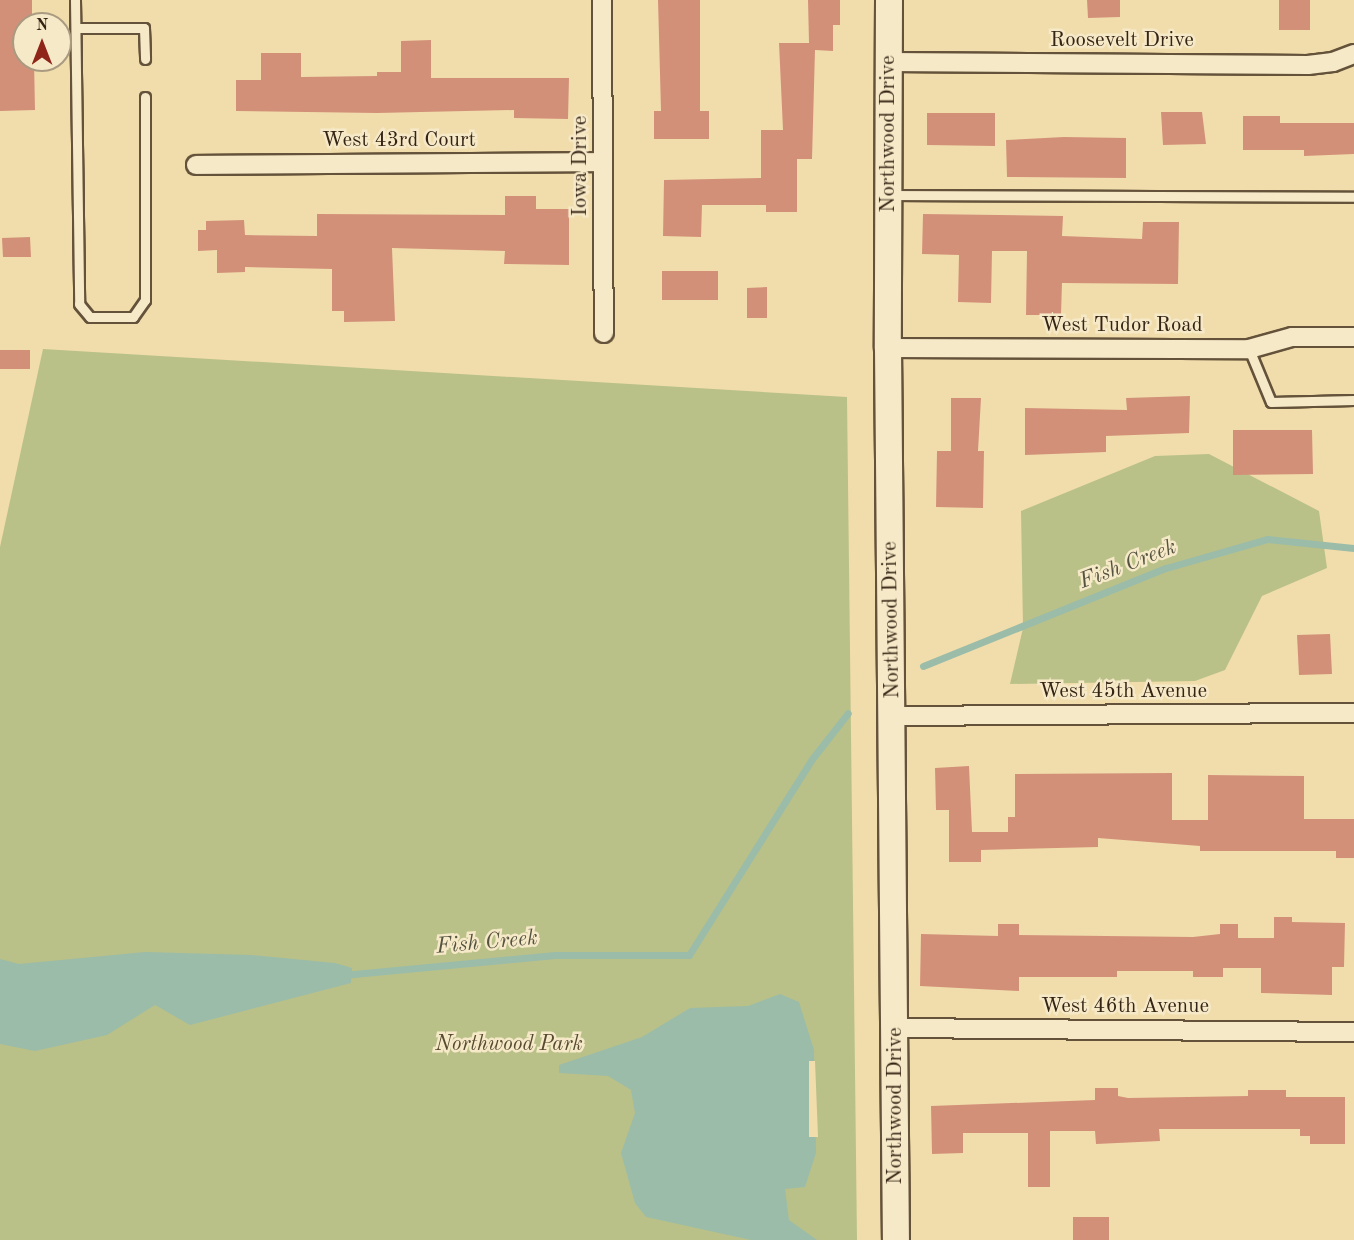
<!DOCTYPE html>
<html>
<head>
<meta charset="utf-8">
<style>
  body { margin:0 }
  #map { position:relative; width:1354px; height:1240px; overflow:hidden; background:#f1ddab; font-family:"Old Standard TT",serif }
  div>[style] { position:absolute }
  .green>* { inset:0; background:#b9c189 }
  .water>* { inset:0; background:#9bbca8 }
  .pier>* { inset:0; background:#f1ddab }
  .stream>* { height:7px; margin:-3.5px; padding:0 3.5px; transform-origin:3.5px; border-radius:3.5px; background:#9bbca8 }
  .building>* { inset:0; background:#d39079 }
  .roads { filter:drop-shadow(2px 0 #64523a) drop-shadow(-2px 0 #64523a) drop-shadow(0 2px #64523a) drop-shadow(0 -2px #64523a) }
  .lane>* { height:9px; margin:-4.5px; padding:0 4.5px; transform-origin:4.5px; border-radius:4.5px; background:#f6e9c8 }
  .street>* { height:18px; margin:-9px; padding:0 9px; transform-origin:9px; border-radius:9px; background:#f6e9c8 }
  .secondary>* { height:26px; margin:-13px; padding:0 13px; transform-origin:13px; border-radius:13px; background:#f6e9c8 }
  span { translate:-50% -50%; white-space:nowrap; text-align:center; line-height:1.15; -webkit-text-stroke:5px #f6e9c8; paint-order:stroke }
  .street-label { font-size:21px; color:#352414 }
  .park-label { font-size:21px; color:#564b31; font-style:italic }
  .water-label { font-size:22px; color:#545240; font-style:italic }
  .north { position:absolute; left:12px; top:12px; width:60px; height:60px; box-sizing:border-box; background:#f6e9c8; border:2px solid #a99a80; border-radius:50%; rotate:0deg; font-size:16px; font-weight:700; line-height:24px; text-align:center; color:#352414 }
  .north::after { content:''; display:block; margin:auto; width:21px; height:27px; background:#8f2418; clip-path:polygon(50% 0,100% 100%,50% 72%,0 100%) }
</style>
</head>
<body>
<div id="map">
  <div class="green">
    <i style="clip-path:polygon(43px 349px,847px 397px,857px 1240px,0 1240px,0 547px)"></i>
    <i style="clip-path:polygon(1209px 454px,1319px 511px,1327px 568px,1262px 596px,1225px 670px,1195px 681px,1010px 684px,1023px 628px,1021px 511px,1155px 456px)"></i>
  </div>
  <div class="water">
    <i style="clip-path:polygon(145px 952px,251px 955px,335px 963px,352px 968px,351px 983px,190px 1025px,155px 1005px,107px 1035px,35px 1051px,0 1044px,0 959px,19px 964px)"></i>
    <i style="clip-path:polygon(780px 994px,799px 1002px,814px 1050px,816px 1153px,805px 1187px,785px 1189px,789px 1220px,817px 1240px,751px 1240px,646px 1217px,635px 1203px,621px 1153px,635px 1113px,631px 1090px,608px 1076px,559px 1073px,559px 1065px,642px 1037px,690px 1008px,748px 1006px)"></i>
  </div>
  <div class="pier">
    <i style="clip-path:polygon(809px 1061px,815px 1061px,818px 1137px,809px 1137px)"></i>
  </div>
  <div class="stream">
    <i style="left:923px;top:666px;width:262px;rotate:-22deg"></i>
    <i style="left:1166px;top:568px;width:105px;rotate:-16deg"></i>
    <i style="left:1267px;top:539px;width:87px;rotate:5.9deg"></i>
    <i style="left:343px;top:975px;width:213px;rotate:-5.4deg"></i>
    <i style="left:555px;top:955px;width:134px"></i>
    <i style="left:689px;top:955px;width:231px;rotate:-57.9deg"></i>
    <i style="left:812px;top:759px;width:58px;rotate:-52deg"></i>
  </div>
  <div class="building">
    <i style="clip-path:polygon(0 0,32px 0,32px 24px,24px 24px,24px 60px,34px 60px,35px 110px,0 111px)"></i>
    <i style="clip-path:polygon(658px 0,700px 0,700px 111px,709px 111px,709px 139px,654px 139px,654px 111px,661px 111px)"></i>
    <i style="clip-path:polygon(808px 0,840px 0,840px 25px,833px 25px,833px 51px,815px 50px,812px 159px,797px 159px,797px 212px,766px 212px,766px 205px,702px 205px,701px 237px,663px 236px,664px 180px,761px 178px,761px 130px,783px 130px,779px 43px,809px 43px)"></i>
    <i style="clip-path:polygon(1087px 0,1120px 0,1120px 17px,1088px 18px)"></i>
    <i style="clip-path:polygon(1279px 0,1310px 0,1310px 30px,1279px 30px)"></i>
    <i style="clip-path:polygon(431px 40px,431px 78px,569px 78px,568px 119px,514px 118px,514px 110px,377px 113px,236px 111px,236px 80px,261px 80px,261px 53px,301px 53px,301px 77px,377px 76px,377px 72px,401px 72px,401px 41px)"></i>
    <i style="clip-path:polygon(1161px 112px,1202px 112px,1206px 144px,1163px 145px)"></i>
    <i style="clip-path:polygon(927px 113px,995px 113px,995px 146px,927px 145px)"></i>
    <i style="clip-path:polygon(1243px 116px,1280px 116px,1280px 123px,1354px 123px,1354px 154px,1304px 156px,1304px 150px,1243px 150px)"></i>
    <i style="clip-path:polygon(1064px 137px,1126px 138px,1126px 178px,1007px 177px,1006px 140px)"></i>
    <i style="clip-path:polygon(505px 196px,536px 196px,536px 209px,569px 209px,569px 265px,504px 264px,505px 251px,392px 248px,395px 321px,344px 322px,344px 311px,332px 311px,332px 269px,245px 267px,245px 272px,217px 273px,217px 250px,198px 251px,198px 230px,206px 230px,206px 221px,244px 220px,245px 235px,317px 236px,317px 214px,505px 215px)"></i>
    <i style="clip-path:polygon(923px 214px,1063px 216px,1062px 236px,1142px 239px,1143px 222px,1179px 222px,1178px 284px,1062px 283px,1061px 315px,1026px 315px,1027px 251px,992px 251px,991px 303px,958px 302px,959px 255px,922px 254px)"></i>
    <i style="clip-path:polygon(30px 237px,31px 257px,3px 257px,2px 238px)"></i>
    <i style="clip-path:polygon(662px 271px,718px 271px,718px 300px,662px 300px)"></i>
    <i style="clip-path:polygon(767px 287px,767px 318px,747px 318px,747px 288px)"></i>
    <i style="clip-path:polygon(0 350px,30px 350px,30px 369px,0 369px)"></i>
    <i style="clip-path:polygon(1190px 396px,1189px 433px,1106px 436px,1106px 452px,1025px 455px,1025px 408px,1127px 410px,1126px 398px)"></i>
    <i style="clip-path:polygon(951px 398px,981px 398px,978px 451px,984px 451px,983px 508px,936px 507px,937px 451px,951px 451px)"></i>
    <i style="clip-path:polygon(1233px 430px,1312px 430px,1313px 474px,1233px 475px)"></i>
    <i style="clip-path:polygon(1330px 634px,1332px 674px,1299px 675px,1297px 635px)"></i>
    <i style="clip-path:polygon(969px 766px,972px 832px,1008px 832px,1008px 817px,1015px 817px,1015px 774px,1172px 773px,1172px 820px,1208px 820px,1208px 775px,1304px 776px,1304px 819px,1354px 819px,1354px 858px,1336px 858px,1336px 851px,1200px 851px,1200px 846px,1098px 838px,1098px 847px,981px 850px,981px 862px,949px 862px,949px 810px,936px 810px,935px 768px)"></i>
    <i style="clip-path:polygon(1274px 917px,1292px 917px,1292px 922px,1345px 923px,1344px 967px,1332px 967px,1332px 995px,1261px 993px,1261px 968px,1223px 968px,1223px 977px,1193px 977px,1193px 971px,1117px 971px,1117px 977px,1019px 977px,1019px 991px,920px 986px,921px 934px,998px 936px,998px 924px,1019px 924px,1019px 935px,1193px 937px,1220px 934px,1220px 924px,1238px 924px,1238px 938px,1274px 938px)"></i>
    <i style="clip-path:polygon(1095px 1088px,1118px 1088px,1118px 1096px,1128px 1098px,1248px 1096px,1248px 1090px,1286px 1090px,1286px 1097px,1345px 1097px,1345px 1144px,1310px 1144px,1310px 1136px,1300px 1136px,1300px 1129px,1159px 1129px,1160px 1141px,1096px 1144px,1095px 1131px,1050px 1131px,1050px 1187px,1028px 1187px,1028px 1133px,963px 1133px,963px 1153px,932px 1154px,931px 1106px,1095px 1100px)"></i>
    <i style="clip-path:polygon(1073px 1217px,1109px 1217px,1109px 1240px,1073px 1240px)"></i>
  </div>
  <div class="roads">
    <div class="lane">
      <i style="left:75px;top:0;width:304px;rotate:89.2deg"></i>
      <i style="left:79px;top:304px;width:17px;rotate:50deg"></i>
      <i style="left:90px;top:317px;width:43px"></i>
      <i style="left:133px;top:317px;width:21px;rotate:-55deg"></i>
      <i style="left:145px;top:300px;width:203px;rotate:-90deg"></i>
      <i style="left:76px;top:28px;width:68px"></i>
      <i style="left:144px;top:28px;width:31px;rotate:88deg"></i>
      <i style="left:891px;top:195px;width:463px;rotate:0.2deg"></i>
      <i style="left:1249px;top:349px;width:57px;rotate:67.5deg"></i>
      <i style="left:1271px;top:402px;width:83px;rotate:-1.4deg"></i>
    </div>
    <div class="street">
      <i style="left:602px;top:0;width:333px;rotate:89.7deg"></i>
      <i style="left:889px;top:62px;width:419px;rotate:0.4deg"></i>
      <i style="left:1308px;top:65px;width:25px;rotate:-7deg"></i>
      <i style="left:1333px;top:62px;width:22px;rotate:-21deg"></i>
      <i style="left:196px;top:165px;width:407px;rotate:-0.4deg"></i>
      <i style="left:888px;top:348px;width:361px;rotate:0.2deg"></i>
      <i style="left:1249px;top:349px;width:45px;rotate:-15.6deg"></i>
      <i style="left:1292px;top:337px;width:62px"></i>
      <i style="left:893px;top:716px;width:461px;rotate:-0.4deg"></i>
      <i style="left:895px;top:1028px;width:459px;rotate:0.5deg"></i>
    </div>
    <div class="secondary">
      <i style="left:889px;top:0;width:348px;rotate:90.2deg"></i>
      <i style="left:888px;top:348px;width:892px;rotate:89.49deg"></i>
    </div>
  </div>
  <div class="street-label">
    <span style="left:1122px;top:41px">Roosevelt Drive</span>
    <span style="left:889px;top:134px;rotate:-90deg">Northwood Drive</span>
    <span style="left:399px;top:141px">West 43rd Court</span>
    <span style="left:581px;top:166px;rotate:-90deg">Iowa Drive</span>
    <span style="left:1122px;top:326px">West Tudor Road</span>
    <span style="left:892px;top:620px;rotate:-91deg">Northwood Drive</span>
    <span style="left:1123px;top:692px">West 45th Avenue</span>
    <span style="left:1125px;top:1007px">West 46th Avenue</span>
    <span style="left:896px;top:1106px;rotate:-90deg">Northwood Drive</span>
  </div>
  <div class="park-label">
    <span style="left:509px;top:1045px">Northwood Park</span>
  </div>
  <div class="water-label">
    <span style="left:1128px;top:565px;rotate:-21deg">Fish Creek</span>
    <span style="left:487px;top:943px;rotate:-5deg">Fish Creek</span>
  </div>
  <div class="north">N</div>
</div>
</body>
</html>
